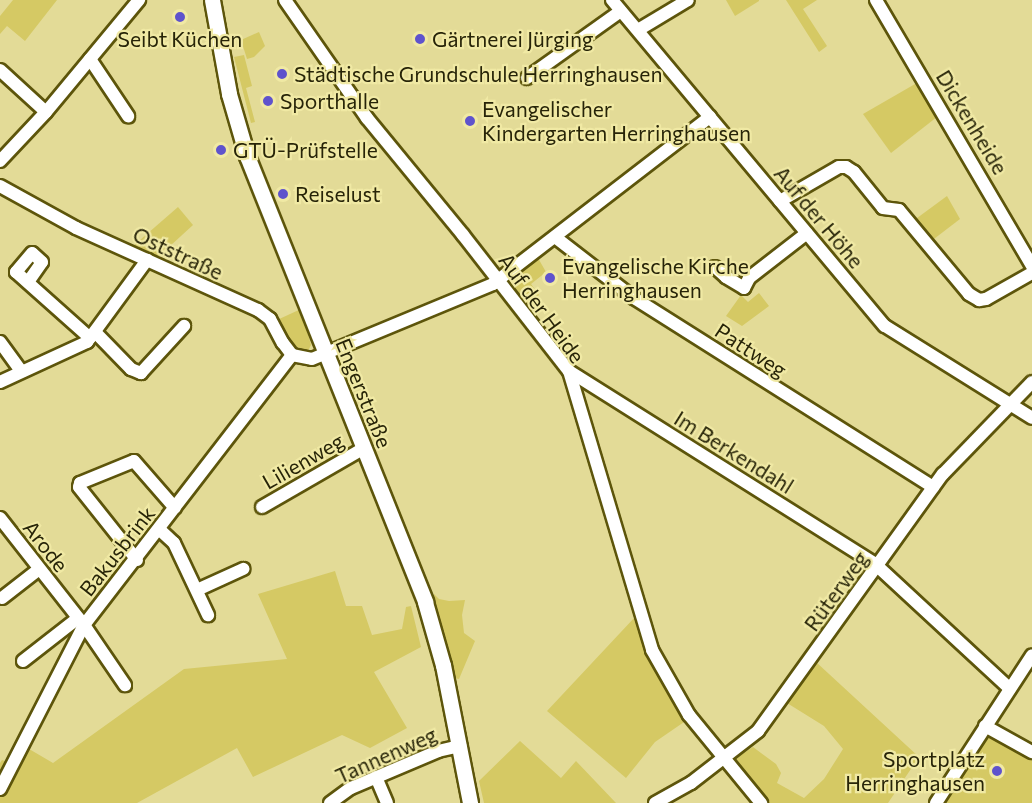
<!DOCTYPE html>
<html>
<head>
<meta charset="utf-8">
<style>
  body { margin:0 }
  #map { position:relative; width:1032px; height:803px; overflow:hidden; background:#e3db97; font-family:Commissioner,sans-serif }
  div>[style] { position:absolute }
  .green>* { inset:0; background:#d5c964 }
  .roads { filter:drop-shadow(2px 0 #5d550b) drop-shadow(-2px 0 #5d550b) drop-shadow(0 2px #5d550b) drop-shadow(0 -2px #5d550b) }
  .minor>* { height:12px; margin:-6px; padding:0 6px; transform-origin:6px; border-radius:6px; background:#fff }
  .major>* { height:15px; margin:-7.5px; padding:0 7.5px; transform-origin:7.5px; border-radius:7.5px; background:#fff }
  .dots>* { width:16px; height:16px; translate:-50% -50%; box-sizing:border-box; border:3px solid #f0e9a4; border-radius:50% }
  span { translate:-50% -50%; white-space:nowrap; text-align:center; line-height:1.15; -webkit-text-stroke:4.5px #f0e9a4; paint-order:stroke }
  .poi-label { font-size:21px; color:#272408 }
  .left { translate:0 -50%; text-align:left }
  .right { translate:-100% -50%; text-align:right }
  .street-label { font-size:21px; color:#272408 }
</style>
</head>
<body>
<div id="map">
  <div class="green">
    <i style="clip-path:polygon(13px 0,57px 0,25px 41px,7px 26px,0 34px,0 16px)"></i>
    <i style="clip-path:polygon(726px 0,759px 0,759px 1px,735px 16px)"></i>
    <i style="clip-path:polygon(786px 0,817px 0,803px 9px,827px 46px,819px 52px)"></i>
    <i style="clip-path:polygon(259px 32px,265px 46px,254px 57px,247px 59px,241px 40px)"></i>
    <i style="clip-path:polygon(244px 55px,252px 86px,246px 88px,255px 122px,251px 123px,234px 57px)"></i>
    <i style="clip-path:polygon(922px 80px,942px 113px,891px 153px,863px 114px)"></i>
    <i style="clip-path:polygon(947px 196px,960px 219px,930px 242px,913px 221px)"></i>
    <i style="clip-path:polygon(178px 207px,193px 225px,157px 258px,132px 247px)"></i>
    <i style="clip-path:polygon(538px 258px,546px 272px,531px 284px,539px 295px,525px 305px,509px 281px)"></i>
    <i style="clip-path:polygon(759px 293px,769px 306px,742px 326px,726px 316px,741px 295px,748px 302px)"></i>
    <i style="clip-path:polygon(301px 309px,311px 345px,308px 351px,292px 345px,277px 320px)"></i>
    <i style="clip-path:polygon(335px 571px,346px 606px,362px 606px,372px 635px,402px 629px,406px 607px,411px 606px,421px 647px,374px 672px,407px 728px,370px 748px,342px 735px,253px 777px,237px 748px,137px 803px,0 803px,0 763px,2px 760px,14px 764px,24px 746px,53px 763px,184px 669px,287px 659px,258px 594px)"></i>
    <i style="clip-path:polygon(434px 594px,439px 599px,449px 601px,465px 600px,462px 615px,464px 633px,475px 641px,459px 679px,454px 678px,433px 599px)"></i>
    <i style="clip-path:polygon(635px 617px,649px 658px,687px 720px,655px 742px,626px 778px,547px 711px)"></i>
    <i style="clip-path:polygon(816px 662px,919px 757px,888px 803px,766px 803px,735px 764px,736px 758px,753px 747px,776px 764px,781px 773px,777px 783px,804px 798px,824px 779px,843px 749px,824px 726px,787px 703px)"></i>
    <i style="clip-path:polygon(986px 732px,1032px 758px,1032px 803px,940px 803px)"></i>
    <i style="clip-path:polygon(520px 741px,561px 778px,576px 761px,616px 803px,484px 803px,479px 781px)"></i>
  </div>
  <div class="roads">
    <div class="minor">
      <i style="left:285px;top:0;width:144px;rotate:55.2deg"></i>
      <i style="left:367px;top:118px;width:151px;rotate:50.6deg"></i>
      <i style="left:463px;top:235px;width:172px;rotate:52.1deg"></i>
      <i style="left:569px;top:371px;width:291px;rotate:73.4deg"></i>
      <i style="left:652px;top:650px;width:75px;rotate:60.4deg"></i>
      <i style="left:689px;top:715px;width:114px;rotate:50.7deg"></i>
      <i style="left:612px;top:0;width:425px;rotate:50.1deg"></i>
      <i style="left:885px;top:326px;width:173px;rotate:32deg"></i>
      <i style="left:876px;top:0;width:308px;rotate:59.6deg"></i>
      <i style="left:638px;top:30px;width:58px;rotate:-31deg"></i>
      <i style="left:90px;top:59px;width:69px;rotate:56.3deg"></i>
      <i style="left:0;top:70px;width:62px;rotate:42.4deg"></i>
      <i style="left:527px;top:78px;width:115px;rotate:-35.5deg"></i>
      <i style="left:0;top:161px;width:67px;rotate:-46.8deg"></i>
      <i style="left:46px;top:112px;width:146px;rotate:-50.3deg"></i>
      <i style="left:0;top:186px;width:87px;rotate:28.9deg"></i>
      <i style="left:76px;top:228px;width:200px;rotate:24.3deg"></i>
      <i style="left:258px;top:310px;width:15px;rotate:37deg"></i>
      <i style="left:270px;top:319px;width:27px;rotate:62deg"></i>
      <i style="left:283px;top:343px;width:15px;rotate:53deg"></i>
      <i style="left:292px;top:355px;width:20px;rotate:11deg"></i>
      <i style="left:312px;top:359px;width:196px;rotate:-22.5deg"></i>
      <i style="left:493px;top:284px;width:274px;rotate:-37.6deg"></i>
      <i style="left:780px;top:201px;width:68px;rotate:-30deg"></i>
      <i style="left:839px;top:167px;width:7px"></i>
      <i style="left:846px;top:167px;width:9px;rotate:32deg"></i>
      <i style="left:854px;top:172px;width:46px;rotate:51.1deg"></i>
      <i style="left:883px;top:208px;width:16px;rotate:7deg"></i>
      <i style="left:899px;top:210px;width:109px;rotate:50.2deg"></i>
      <i style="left:969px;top:294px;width:12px;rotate:31deg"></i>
      <i style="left:979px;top:300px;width:7px;rotate:-8deg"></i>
      <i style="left:986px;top:299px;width:53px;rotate:-29.5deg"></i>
      <i style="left:555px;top:237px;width:100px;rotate:37.7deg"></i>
      <i style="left:634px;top:298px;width:354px;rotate:32.3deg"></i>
      <i style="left:715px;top:267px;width:15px;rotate:42deg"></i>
      <i style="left:726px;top:277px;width:21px;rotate:31deg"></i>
      <i style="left:744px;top:288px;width:11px;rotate:-63deg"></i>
      <i style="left:749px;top:278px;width:73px;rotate:-37.8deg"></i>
      <i style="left:28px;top:282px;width:24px;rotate:-55deg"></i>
      <i style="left:42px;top:262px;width:13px;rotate:-138deg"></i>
      <i style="left:32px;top:253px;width:25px;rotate:130deg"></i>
      <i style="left:16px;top:272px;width:99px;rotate:41.7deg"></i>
      <i style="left:95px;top:332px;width:52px;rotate:45.8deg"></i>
      <i style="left:131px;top:369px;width:11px;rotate:22deg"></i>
      <i style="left:141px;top:373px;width:64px;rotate:-47.5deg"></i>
      <i style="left:0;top:342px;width:36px;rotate:54deg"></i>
      <i style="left:569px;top:371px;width:360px;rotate:32.2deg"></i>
      <i style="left:874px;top:563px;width:185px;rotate:42.8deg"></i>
      <i style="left:0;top:382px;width:96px;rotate:-24.7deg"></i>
      <i style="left:87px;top:342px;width:102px;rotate:-53.8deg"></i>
      <i style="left:262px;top:507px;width:118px;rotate:-30deg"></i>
      <i style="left:0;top:518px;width:136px;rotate:51.9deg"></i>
      <i style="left:84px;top:625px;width:73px;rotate:55.7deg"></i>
      <i style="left:160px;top:530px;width:19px;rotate:43deg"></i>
      <i style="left:174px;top:543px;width:80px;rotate:64.7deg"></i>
      <i style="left:137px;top:560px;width:93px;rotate:-128.5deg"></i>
      <i style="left:79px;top:487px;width:4px;rotate:-76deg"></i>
      <i style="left:80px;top:483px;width:58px;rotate:-22.2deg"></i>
      <i style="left:134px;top:461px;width:62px;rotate:48.9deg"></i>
      <i style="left:197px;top:590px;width:51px;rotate:-24.5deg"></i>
      <i style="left:2px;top:598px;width:46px;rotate:-37.9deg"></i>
      <i style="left:23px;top:661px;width:70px;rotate:-38deg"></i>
      <i style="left:985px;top:726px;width:54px;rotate:29deg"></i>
      <i style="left:376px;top:777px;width:28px;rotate:67deg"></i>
      <i style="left:0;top:789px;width:184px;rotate:-62.9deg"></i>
      <i style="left:84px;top:625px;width:341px;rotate:-52.4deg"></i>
      <i style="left:330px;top:803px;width:26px;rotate:-36deg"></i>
      <i style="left:351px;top:788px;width:95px;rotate:-23deg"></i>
      <i style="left:438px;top:751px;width:23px;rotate:-13deg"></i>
      <i style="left:655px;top:803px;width:41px;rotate:-29.1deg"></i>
      <i style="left:691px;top:783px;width:85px;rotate:-37.8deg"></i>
      <i style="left:758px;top:731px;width:317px;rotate:-54.3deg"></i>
      <i style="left:943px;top:474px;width:128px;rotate:-45.9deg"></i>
      <i style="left:936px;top:803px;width:176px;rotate:-57deg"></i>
    </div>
    <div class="major">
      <i style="left:212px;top:0;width:96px;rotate:79.7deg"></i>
      <i style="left:229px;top:94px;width:65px;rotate:73.8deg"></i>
      <i style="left:247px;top:156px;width:480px;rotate:68.2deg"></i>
      <i style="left:425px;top:602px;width:66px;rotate:74.1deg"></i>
      <i style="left:443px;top:665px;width:141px;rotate:78.9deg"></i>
    </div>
  </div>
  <div class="dots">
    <i style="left:180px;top:17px;background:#5f53cc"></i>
    <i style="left:420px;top:39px;background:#5f53cc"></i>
    <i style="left:282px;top:74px;background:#5f53cc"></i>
    <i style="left:268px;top:101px;background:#5f53cc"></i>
    <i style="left:470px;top:121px;background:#5f53cc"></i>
    <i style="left:221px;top:150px;background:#5f53cc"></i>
    <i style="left:283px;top:194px;background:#5f53cc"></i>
    <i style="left:550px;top:278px;background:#5f53cc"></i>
    <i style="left:997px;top:771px;background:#5f53cc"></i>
  </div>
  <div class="poi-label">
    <span style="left:180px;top:39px">Seibt Küchen</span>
    <span class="left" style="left:432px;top:39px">Gärtnerei Jürging</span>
    <span class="left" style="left:294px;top:74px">Städtische Grundschule Herringhausen</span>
    <span class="left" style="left:280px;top:101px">Sporthalle</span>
    <span class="left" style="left:482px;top:121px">Evangelischer<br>Kindergarten Herringhausen</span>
    <span class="left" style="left:233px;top:150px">GTÜ-Prüfstelle</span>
    <span class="left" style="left:295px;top:194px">Reiselust</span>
    <span class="left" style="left:562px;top:278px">Evangelische Kirche<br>Herringhausen</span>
    <span class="right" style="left:985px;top:771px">Sportplatz<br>Herringhausen</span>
  </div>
  <div class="street-label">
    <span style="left:972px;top:122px;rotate:59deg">Dickenheide</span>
    <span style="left:819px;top:217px;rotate:50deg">Auf der Höhe</span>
    <span style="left:178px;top:253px;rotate:25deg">Oststraße</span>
    <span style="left:542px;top:308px;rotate:54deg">Auf der Heide</span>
    <span style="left:751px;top:350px;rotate:33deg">Pattweg</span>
    <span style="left:364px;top:393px;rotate:68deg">Engerstraße</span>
    <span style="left:734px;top:452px;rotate:32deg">Im Berkendahl</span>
    <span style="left:303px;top:461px;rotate:-30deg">Lilienweg</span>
    <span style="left:46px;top:546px;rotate:52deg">Arode</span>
    <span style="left:117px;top:551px;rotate:-52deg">Bakusbrink</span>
    <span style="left:836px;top:591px;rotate:-54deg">Rüterweg</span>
    <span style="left:386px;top:755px;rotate:-24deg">Tannenweg</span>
  </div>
</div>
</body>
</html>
